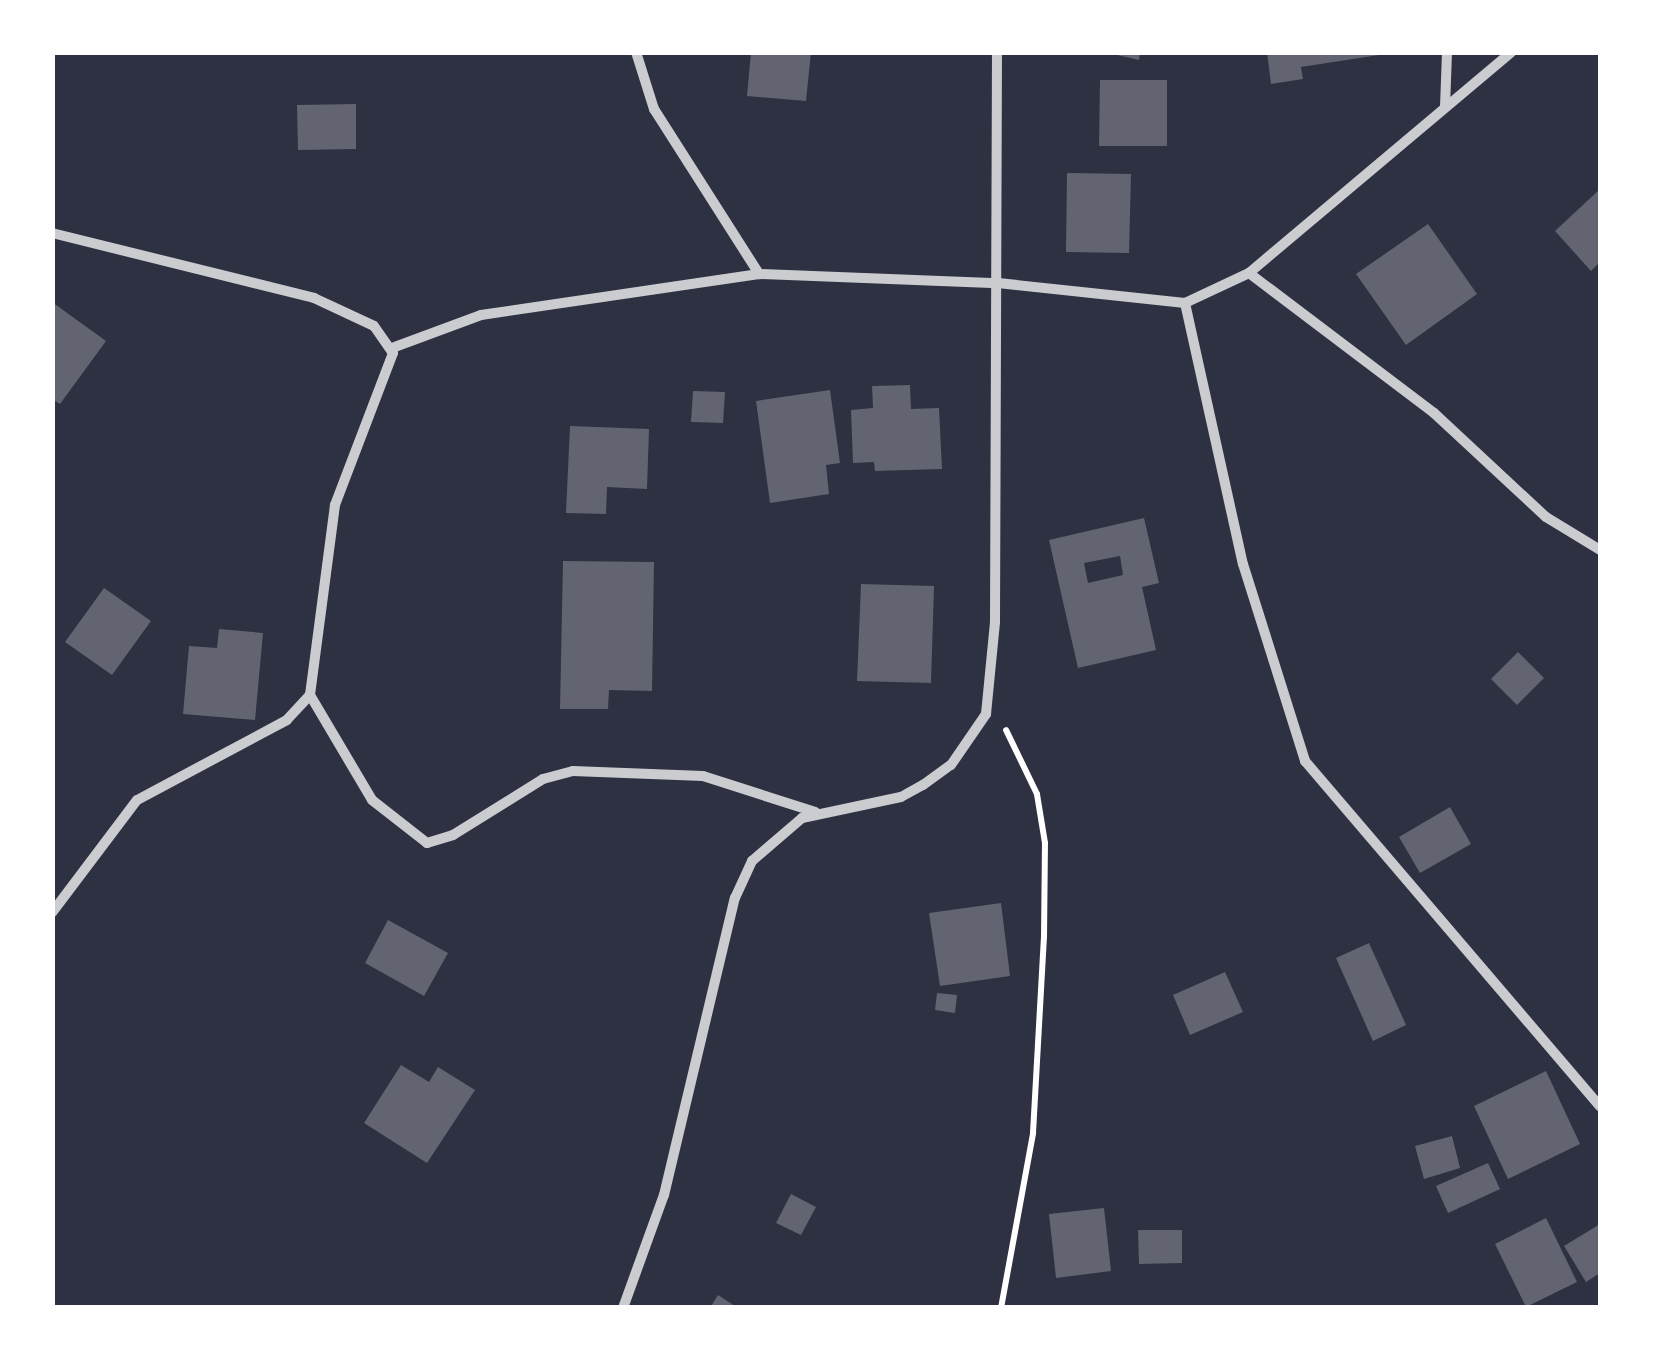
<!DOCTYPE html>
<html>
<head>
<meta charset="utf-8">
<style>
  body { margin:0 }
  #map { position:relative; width:1653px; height:1360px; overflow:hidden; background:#2d3142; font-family:Jost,sans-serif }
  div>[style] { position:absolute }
  .building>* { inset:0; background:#626471 }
  .path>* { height:6px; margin:-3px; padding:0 3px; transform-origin:3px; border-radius:3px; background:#fff }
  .minor>* { height:10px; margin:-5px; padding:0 5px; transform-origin:5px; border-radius:5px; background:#caccd0 }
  span { translate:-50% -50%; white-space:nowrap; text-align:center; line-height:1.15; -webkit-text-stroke:8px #fff; paint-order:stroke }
  .frame { position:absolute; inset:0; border:55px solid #fff; pointer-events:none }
</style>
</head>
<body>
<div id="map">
  <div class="building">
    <i style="clip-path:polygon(751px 52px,811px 52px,806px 101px,747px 96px)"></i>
    <i style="clip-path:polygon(1104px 52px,1140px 52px,1139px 60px)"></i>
    <i style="clip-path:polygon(1267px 52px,1379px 52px,1379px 55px,1301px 67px,1303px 79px,1271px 84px)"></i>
    <i style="clip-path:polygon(1100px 80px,1167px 80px,1167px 146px,1099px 146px)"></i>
    <i style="clip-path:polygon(356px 104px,356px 149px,298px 150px,297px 105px)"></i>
    <i style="clip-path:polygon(1067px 173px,1131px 174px,1129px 253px,1066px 252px)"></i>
    <i style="clip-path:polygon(1600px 189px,1600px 262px,1591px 271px,1555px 231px)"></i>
    <i style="clip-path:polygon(1428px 224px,1477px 294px,1406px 345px,1356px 274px)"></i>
    <i style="clip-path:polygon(52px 302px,106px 341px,60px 404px,52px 399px)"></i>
    <i style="clip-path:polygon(910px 385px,911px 409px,939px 408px,942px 469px,875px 471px,874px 462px,853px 463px,851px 410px,873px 408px,872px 386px)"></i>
    <i style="clip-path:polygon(830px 390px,840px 463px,826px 465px,829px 494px,770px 503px,756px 401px)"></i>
    <i style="clip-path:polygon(693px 391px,725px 392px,723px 423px,691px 422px)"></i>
    <i style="clip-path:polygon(570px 426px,649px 429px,647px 489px,607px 487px,606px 514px,566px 513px)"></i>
    <i style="clip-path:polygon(evenodd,1144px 518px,1159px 583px,1142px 587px,1156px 650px,1078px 668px,1049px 540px,1144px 518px,1120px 556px,1123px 575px,1088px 583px,1084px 563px,1120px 556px)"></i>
    <i style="clip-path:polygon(563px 561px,654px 562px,652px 691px,609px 690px,608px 709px,560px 709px)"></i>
    <i style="clip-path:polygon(861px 584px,934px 586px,931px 683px,857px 681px)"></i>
    <i style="clip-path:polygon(104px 588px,151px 621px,112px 675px,65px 642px)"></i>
    <i style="clip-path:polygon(219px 629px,263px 633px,255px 720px,183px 714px,189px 646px,217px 648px)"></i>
    <i style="clip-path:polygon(1518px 652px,1544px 678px,1517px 705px,1491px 679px)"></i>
    <i style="clip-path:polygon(1450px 807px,1471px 844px,1420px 873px,1399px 837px)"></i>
    <i style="clip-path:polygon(1001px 903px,1010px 976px,940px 986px,929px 913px)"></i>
    <i style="clip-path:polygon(388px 920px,448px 953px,424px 996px,365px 963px)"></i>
    <i style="clip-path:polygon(1369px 943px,1406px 1025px,1373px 1041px,1336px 958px)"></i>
    <i style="clip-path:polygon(1225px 972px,1243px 1012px,1190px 1035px,1173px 995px)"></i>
    <i style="clip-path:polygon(937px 993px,957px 995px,955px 1013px,935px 1010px)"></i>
    <i style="clip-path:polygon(401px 1065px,429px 1082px,438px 1067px,475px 1090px,427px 1163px,364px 1123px)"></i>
    <i style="clip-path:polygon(1546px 1071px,1580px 1144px,1508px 1179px,1474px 1106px)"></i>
    <i style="clip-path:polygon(1452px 1136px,1460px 1168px,1424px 1179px,1415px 1146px)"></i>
    <i style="clip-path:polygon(1488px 1163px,1500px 1189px,1448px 1213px,1436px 1186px)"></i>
    <i style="clip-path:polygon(791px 1194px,816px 1207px,801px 1235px,776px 1223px)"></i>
    <i style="clip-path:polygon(1104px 1208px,1111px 1271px,1056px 1278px,1049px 1214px)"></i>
    <i style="clip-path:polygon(1546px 1218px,1577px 1282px,1526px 1307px,1495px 1244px)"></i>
    <i style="clip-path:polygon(1600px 1224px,1600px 1273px,1586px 1282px,1564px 1246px)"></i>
    <i style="clip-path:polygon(1138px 1230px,1182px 1230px,1182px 1263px,1139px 1264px)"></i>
    <i style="clip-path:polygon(718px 1295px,738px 1308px,710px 1308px)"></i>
  </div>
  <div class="path">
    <i style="left:1001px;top:1308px;width:178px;rotate:-79.6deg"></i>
    <i style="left:1033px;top:1133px;width:196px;rotate:-86.8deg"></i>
    <i style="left:1044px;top:937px;width:94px;rotate:-89.4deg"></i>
    <i style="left:1045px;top:843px;width:50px;rotate:-99.3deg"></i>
    <i style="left:1037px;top:794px;width:71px;rotate:-115.8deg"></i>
  </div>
  <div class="minor">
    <i style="left:636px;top:52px;width:60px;rotate:72.5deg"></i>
    <i style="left:654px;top:109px;width:196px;rotate:57.5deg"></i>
    <i style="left:1445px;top:107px;width:55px;rotate:-87.9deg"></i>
    <i style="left:52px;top:233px;width:270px;rotate:13.9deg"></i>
    <i style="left:314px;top:298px;width:66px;rotate:25deg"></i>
    <i style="left:374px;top:326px;width:33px;rotate:55deg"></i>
    <i style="left:393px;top:353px;width:163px;rotate:110.9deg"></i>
    <i style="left:335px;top:505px;width:192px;rotate:97.5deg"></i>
    <i style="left:310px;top:695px;width:34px;rotate:133deg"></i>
    <i style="left:287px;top:720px;width:170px;rotate:151.9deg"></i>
    <i style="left:137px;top:800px;width:141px;rotate:127deg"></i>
    <i style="left:1249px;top:273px;width:232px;rotate:37.1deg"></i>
    <i style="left:1434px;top:413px;width:153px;rotate:42.9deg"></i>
    <i style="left:1546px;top:517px;width:63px;rotate:31.4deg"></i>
    <i style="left:1185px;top:303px;width:267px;rotate:77.5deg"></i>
    <i style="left:1243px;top:564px;width:207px;rotate:72.5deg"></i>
    <i style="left:1305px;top:761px;width:454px;rotate:49.5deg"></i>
    <i style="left:392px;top:348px;width:95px;rotate:-20.3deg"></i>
    <i style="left:481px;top:315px;width:281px;rotate:-8.4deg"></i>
    <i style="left:759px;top:274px;width:239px;rotate:2.2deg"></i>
    <i style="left:998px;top:283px;width:188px;rotate:6.1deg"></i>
    <i style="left:1185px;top:303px;width:71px;rotate:-25.1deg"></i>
    <i style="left:1249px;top:273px;width:343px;rotate:-40.1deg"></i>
    <i style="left:310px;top:695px;width:122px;rotate:59.4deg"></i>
    <i style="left:372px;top:800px;width:70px;rotate:38deg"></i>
    <i style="left:427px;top:843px;width:27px;rotate:-17deg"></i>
    <i style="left:453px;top:835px;width:106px;rotate:-31.9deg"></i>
    <i style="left:543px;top:779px;width:31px;rotate:-15deg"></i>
    <i style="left:573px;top:771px;width:130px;rotate:2.2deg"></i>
    <i style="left:703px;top:776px;width:118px;rotate:17.8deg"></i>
    <i style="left:623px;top:1308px;width:120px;rotate:-70.1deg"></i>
    <i style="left:664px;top:1195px;width:305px;rotate:-76.6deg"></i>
    <i style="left:735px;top:898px;width:41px;rotate:-65.3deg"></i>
    <i style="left:752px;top:861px;width:66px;rotate:-40.7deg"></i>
    <i style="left:802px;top:818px;width:101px;rotate:-12deg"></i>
    <i style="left:901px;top:797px;width:25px;rotate:-29deg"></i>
    <i style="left:923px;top:785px;width:34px;rotate:-36deg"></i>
    <i style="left:951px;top:765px;width:62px;rotate:-55.5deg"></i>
    <i style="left:986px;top:714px;width:92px;rotate:-84.4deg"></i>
    <i style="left:995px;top:622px;width:570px;rotate:-89.8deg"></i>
  </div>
  <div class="frame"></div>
</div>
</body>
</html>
